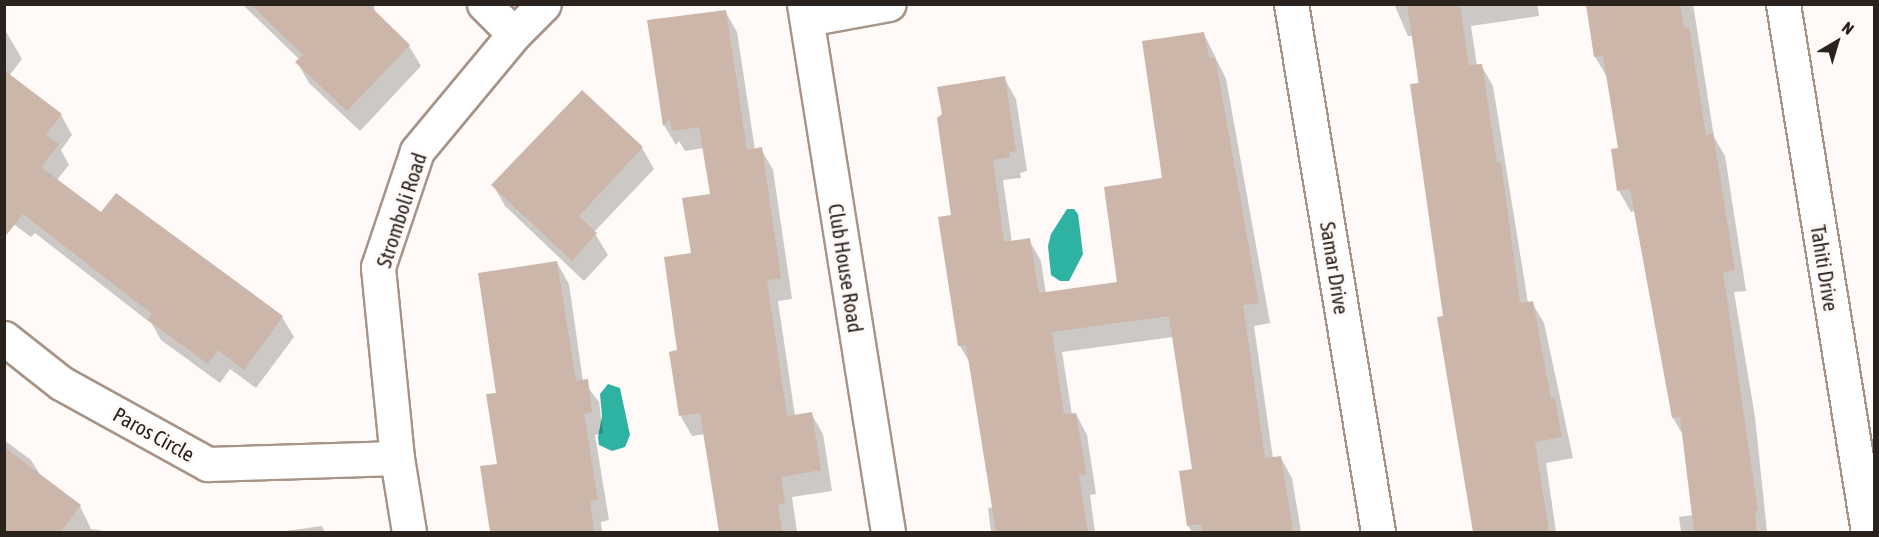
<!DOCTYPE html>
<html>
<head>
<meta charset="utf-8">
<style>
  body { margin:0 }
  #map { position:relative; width:1879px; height:537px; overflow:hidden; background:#fffaf7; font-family:"Asap Condensed",sans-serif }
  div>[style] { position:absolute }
  .water>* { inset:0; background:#2eb2a2 }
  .shadow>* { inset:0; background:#0003 }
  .building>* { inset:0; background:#cbb6a9 }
  .roads { filter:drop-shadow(2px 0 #a89487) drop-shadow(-2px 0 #a89487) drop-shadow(0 2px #a89487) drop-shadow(0 -2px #a89487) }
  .street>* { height:33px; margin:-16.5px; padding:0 16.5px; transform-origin:16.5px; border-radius:16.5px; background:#fff }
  span { translate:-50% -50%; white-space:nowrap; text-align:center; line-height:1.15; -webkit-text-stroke:6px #fffaf7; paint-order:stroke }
  .street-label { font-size:21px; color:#29221d }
  .frame { position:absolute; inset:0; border:6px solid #29221d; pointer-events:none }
  .north { position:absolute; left:1807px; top:12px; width:60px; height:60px; -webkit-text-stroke:4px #fffaf7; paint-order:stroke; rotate:38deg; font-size:16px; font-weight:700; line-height:24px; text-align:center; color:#29221d }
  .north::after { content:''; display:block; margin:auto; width:21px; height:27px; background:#29221d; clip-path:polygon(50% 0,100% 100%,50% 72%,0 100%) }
</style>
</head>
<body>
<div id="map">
  <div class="water">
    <i style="clip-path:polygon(1067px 209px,1074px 209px,1078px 214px,1083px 254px,1069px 281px,1060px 281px,1051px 275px,1048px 246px,1051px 234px)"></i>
    <i style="clip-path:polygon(608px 384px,620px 388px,630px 435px,625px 447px,612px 451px,599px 445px,598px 437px,602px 416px,600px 394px)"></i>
  </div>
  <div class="shadow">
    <i style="clip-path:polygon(242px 4px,374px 4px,375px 14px,409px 46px,421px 66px,360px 131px,309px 83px,297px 62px,300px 60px)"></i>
    <i style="clip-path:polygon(1394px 4px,1537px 4px,1539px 16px,1471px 26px,1477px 66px,1481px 65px,1493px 86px,1528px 303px,1532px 303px,1544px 323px,1573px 458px,1546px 463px,1556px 532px,1474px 532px,1438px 318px,1445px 317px,1413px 36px,1408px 36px)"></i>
    <i style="clip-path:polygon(1616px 4px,1693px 4px,1714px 137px,1725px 156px,1746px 291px,1734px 292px,1755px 417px,1767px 532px,1681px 532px,1679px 517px,1693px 515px,1683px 435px,1673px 418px,1635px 211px,1631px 212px,1619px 191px,1612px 150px,1619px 149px,1607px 77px,1595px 57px)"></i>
    <i style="clip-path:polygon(725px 11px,737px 32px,755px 150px,761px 149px,773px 170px,792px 299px,778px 301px,795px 416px,811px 413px,823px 434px,832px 491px,792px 497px,797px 532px,712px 532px,720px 531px,705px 434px,692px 436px,680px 415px,679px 352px,693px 255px,711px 195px,704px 148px,685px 151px,679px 141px,676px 145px,664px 125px,649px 22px)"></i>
    <i style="clip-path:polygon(4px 28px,22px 59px,9px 76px,61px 115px,72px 135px,61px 150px,69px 165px,56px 181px,101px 215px,116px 195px,282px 317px,294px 337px,256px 388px,230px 369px,220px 383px,161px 340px,152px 324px,35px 233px,31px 237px,4px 217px)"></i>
    <i style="clip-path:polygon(1204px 34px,1226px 79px,1270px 323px,1254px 326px,1273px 459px,1281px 458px,1292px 478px,1301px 532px,1192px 532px,1188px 526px,1194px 470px,1173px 337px,1062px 352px,1072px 415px,1076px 414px,1087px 435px,1096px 494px,1090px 495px,1095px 532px,991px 532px,988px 508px,994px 507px,971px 365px,960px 346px,953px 216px,1004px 78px,1016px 99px,1027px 171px,1020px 173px,1021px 178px,1003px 180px,1012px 243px,1029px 240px,1041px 261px,1046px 294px,1119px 283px,1164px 180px)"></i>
    <i style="clip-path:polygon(642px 148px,654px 169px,594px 232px,608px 255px,584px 281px,505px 206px,493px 185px)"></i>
    <i style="clip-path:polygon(557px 263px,569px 284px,583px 381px,599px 402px,603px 433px,595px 435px,609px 520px,601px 522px,602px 532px,499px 532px,489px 516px,498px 465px,498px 394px)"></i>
    <i style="clip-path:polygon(4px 440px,31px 460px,41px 476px,80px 506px,91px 529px,111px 532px,4px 532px)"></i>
    <i style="clip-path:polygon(322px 526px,325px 532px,278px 532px)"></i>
  </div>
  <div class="building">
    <i style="clip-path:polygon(250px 4px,368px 4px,410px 45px,347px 111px,295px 62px,303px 55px)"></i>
    <i style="clip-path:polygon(1680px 4px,1684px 28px,1689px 27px,1706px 135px,1713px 133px,1735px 270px,1723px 272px,1758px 511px,1755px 511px,1757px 532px,1694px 532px,1680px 417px,1672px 418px,1630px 189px,1617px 191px,1611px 149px,1618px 148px,1603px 56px,1594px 57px,1586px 5px)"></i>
    <i style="clip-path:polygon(1407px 5px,1460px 5px,1469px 65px,1482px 64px,1497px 163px,1501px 162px,1520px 303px,1533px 301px,1551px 399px,1555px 398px,1562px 437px,1535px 442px,1549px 532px,1473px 532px,1437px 317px,1443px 316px,1410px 84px,1419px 83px)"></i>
    <i style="clip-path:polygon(726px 10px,747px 150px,762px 147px,769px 196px,781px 278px,767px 280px,787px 416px,812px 412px,821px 470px,781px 477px,785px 503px,778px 504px,782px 532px,719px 532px,700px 413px,679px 416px,669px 352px,677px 350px,664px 257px,691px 253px,682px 198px,710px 194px,699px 127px,672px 131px,670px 118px,663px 126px,647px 20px)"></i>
    <i style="clip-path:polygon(1204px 32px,1209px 58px,1215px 57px,1259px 303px,1243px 305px,1265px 458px,1281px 456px,1293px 532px,1202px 532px,1201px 524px,1187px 526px,1179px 471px,1192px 469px,1169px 316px,1052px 332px,1064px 414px,1076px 413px,1086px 474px,1079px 475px,1088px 532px,996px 532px,966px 345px,958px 346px,938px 217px,951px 215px,937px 118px,942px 114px,937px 87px,1005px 76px,1016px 151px,1009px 152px,1010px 157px,993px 160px,1004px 242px,1030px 238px,1039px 293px,1117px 282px,1104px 187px,1162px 178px,1142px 41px)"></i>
    <i style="clip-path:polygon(4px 70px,62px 114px,46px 135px,59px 144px,41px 167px,101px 212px,116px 193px,283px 316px,244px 370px,218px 350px,208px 364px,148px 320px,152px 314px,23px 214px,4px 238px)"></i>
    <i style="clip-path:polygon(582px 90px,643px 147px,579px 216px,597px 233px,572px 261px,491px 185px)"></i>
    <i style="clip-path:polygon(557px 261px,576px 381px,588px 379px,592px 412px,584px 414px,598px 500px,590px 501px,594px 532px,490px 532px,480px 466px,497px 464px,486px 394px,496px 393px,478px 273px)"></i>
    <i style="clip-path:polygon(4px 447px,81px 505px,61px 532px,4px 532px)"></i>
  </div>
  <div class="roads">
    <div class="street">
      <i style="left:484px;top:4px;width:42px;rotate:45deg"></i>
      <i style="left:804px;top:4px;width:535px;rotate:80.96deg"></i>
      <i style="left:1291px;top:4px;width:535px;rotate:80.64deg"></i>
      <i style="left:1783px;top:4px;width:535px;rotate:80.85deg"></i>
      <i style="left:807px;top:19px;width:83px;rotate:-10.4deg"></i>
      <i style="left:4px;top:338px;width:73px;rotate:38.3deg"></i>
      <i style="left:61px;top:383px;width:168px;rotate:28.9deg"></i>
      <i style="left:208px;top:464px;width:189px;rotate:-1.8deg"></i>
      <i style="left:409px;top:532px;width:75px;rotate:-99.2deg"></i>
      <i style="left:397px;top:458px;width:192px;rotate:-95.7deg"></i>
      <i style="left:378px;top:267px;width:122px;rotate:-71.4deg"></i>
      <i style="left:417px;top:151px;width:152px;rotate:-50.3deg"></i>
      <i style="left:514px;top:34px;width:42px;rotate:-45deg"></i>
    </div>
  </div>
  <div class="street-label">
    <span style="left:401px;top:210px;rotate:-72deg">Stromboli Road</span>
    <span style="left:846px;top:268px;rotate:81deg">Club House Road</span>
    <span style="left:1335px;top:268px;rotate:81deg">Samar Drive</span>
    <span style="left:1825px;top:268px;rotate:81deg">Tahiti Drive</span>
    <span style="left:154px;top:434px;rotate:29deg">Paros Circle</span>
  </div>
  <div class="frame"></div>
  <div class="north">N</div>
</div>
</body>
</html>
